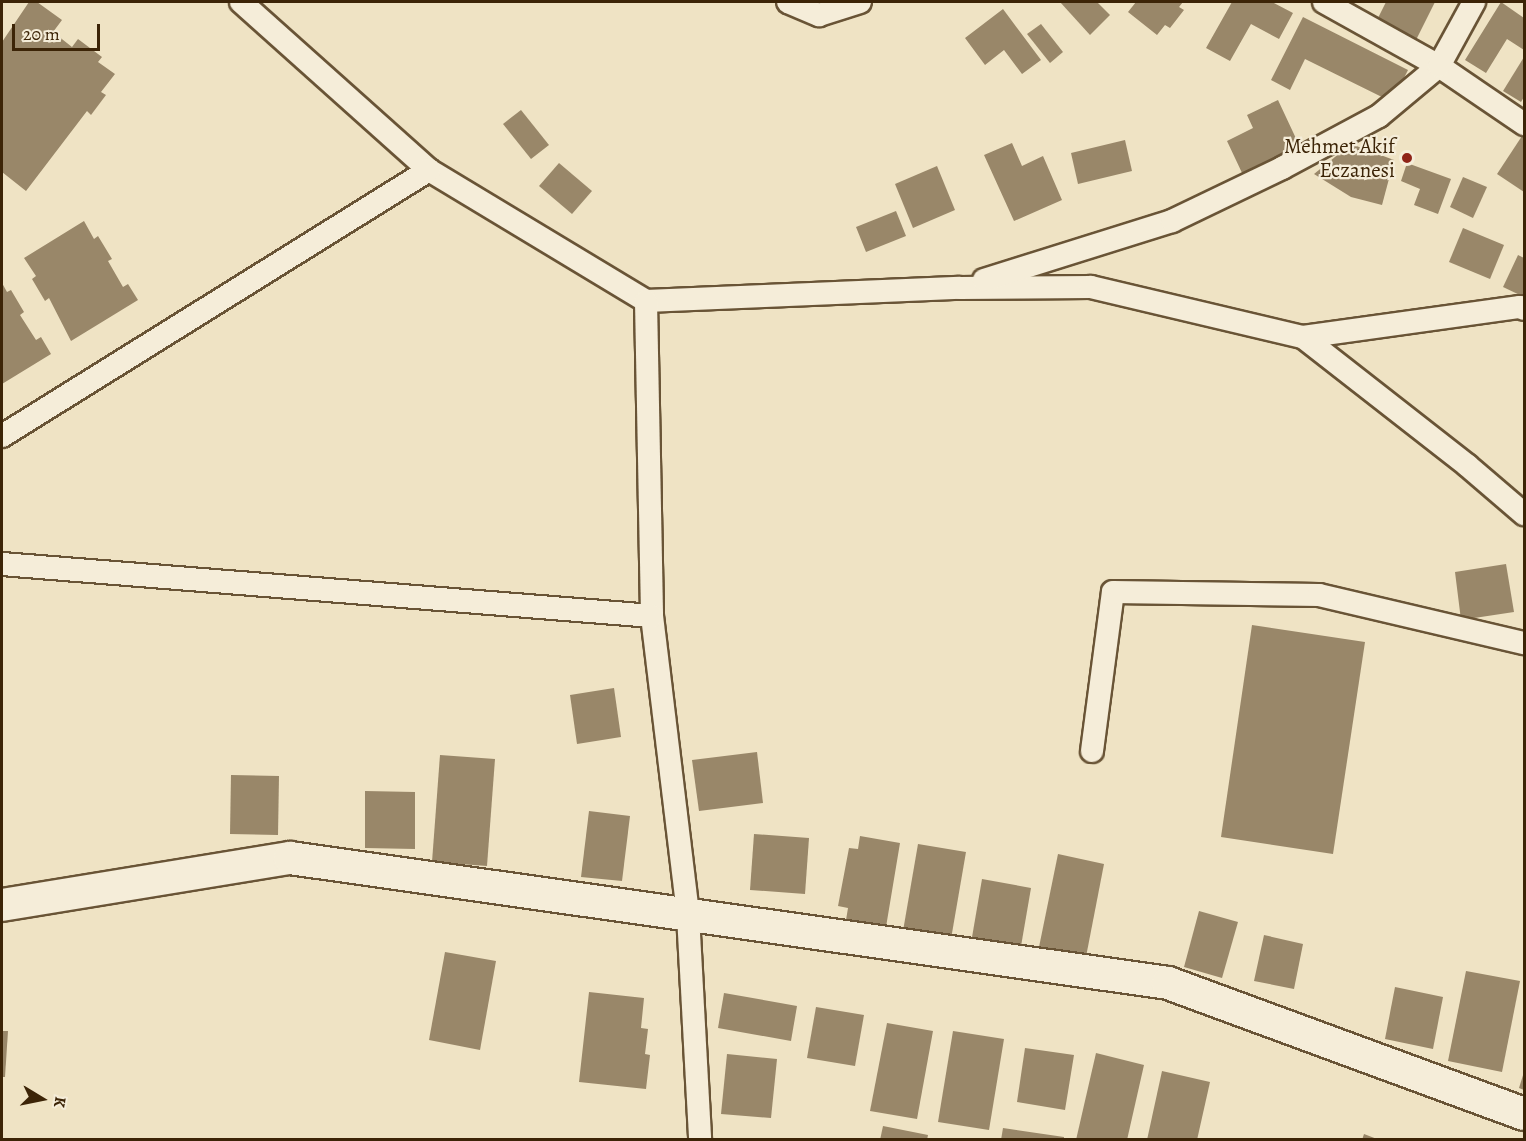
<!DOCTYPE html>
<html>
<head>
<meta charset="utf-8">
<style>
  body { margin:0 }
  #map { position:relative; width:1526px; height:1141px; overflow:hidden; background:#efe3c4; font-family:Alegreya,serif }
  div>[style] { position:absolute }
  .building>* { inset:0; background:#998769 }
  .roads { filter:drop-shadow(2px 0 #695436) drop-shadow(-2px 0 #695436) drop-shadow(0 2px #695436) drop-shadow(0 -2px #695436) }
  .street>* { height:22px; margin:-11px; padding:0 11px; transform-origin:11px; border-radius:11px; background:#f5edd9 }
  .secondary>* { height:32px; margin:-16px; padding:0 16px; transform-origin:16px; border-radius:16px; background:#f5edd9 }
  .dots>* { width:16px; height:16px; translate:-50% -50%; box-sizing:border-box; border:3px solid #f5edd9; border-radius:50% }
  span { translate:-50% -50%; white-space:nowrap; text-align:center; line-height:1.15; -webkit-text-stroke:4.5px #f5edd9; paint-order:stroke }
  .poi-label { font-size:21px; color:#3c2407 }
  .right { translate:-100% -50%; text-align:right }
  .frame { position:absolute; inset:0; border:3px solid #3c2407; pointer-events:none }
  .north { position:absolute; left:12px; top:1069px; width:60px; height:60px; -webkit-text-stroke:4px #f5edd9; paint-order:stroke; rotate:100deg; font-size:16px; font-weight:700; line-height:24px; text-align:center; color:#3c2407 }
  .north::after { content:''; display:block; margin:auto; width:21px; height:27px; background:#3c2407; clip-path:polygon(50% 0,100% 100%,50% 72%,0 100%) }
  .scale { position:absolute; left:12px; top:24px; width:88px; height:27px; box-sizing:border-box; border:3px solid #3c2407; border-top:0; padding-left:8px; font-size:18px; line-height:21px; white-space:nowrap; color:#3c2407; -webkit-text-stroke:4px #f5edd9; paint-order:stroke }
</style>
</head>
<body>
<div id="map">
  <div class="building">
    <i style="clip-path:polygon(29px 2px,37px 2px,62px 20px,53px 32px,72px 47px,78px 39px,102px 57px,98px 62px,115px 74px,101px 92px,106px 95px,91px 115px,87px 111px,26px 191px,2px 172px,2px 42px)"></i>
    <i style="clip-path:polygon(1060px 2px,1097px 2px,1110px 15px,1090px 35px)"></i>
    <i style="clip-path:polygon(1136px 2px,1183px 2px,1179px 7px,1184px 10px,1170px 28px,1165px 25px,1157px 35px,1128px 12px)"></i>
    <i style="clip-path:polygon(1232px 2px,1272px 2px,1293px 13px,1279px 39px,1251px 24px,1230px 61px,1206px 48px)"></i>
    <i style="clip-path:polygon(1386px 2px,1435px 2px,1416px 40px,1377px 20px)"></i>
    <i style="clip-path:polygon(1501px 2px,1524px 18px,1524px 50px,1507px 39px,1486px 73px,1465px 60px)"></i>
    <i style="clip-path:polygon(1003px 9px,1041px 60px,1022px 74px,1004px 50px,985px 65px,965px 38px)"></i>
    <i style="clip-path:polygon(1303px 17px,1408px 70px,1392px 102px,1305px 59px,1290px 90px,1271px 80px)"></i>
    <i style="clip-path:polygon(1041px 24px,1063px 52px,1050px 63px,1027px 34px)"></i>
    <i style="clip-path:polygon(1524px 57px,1524px 97px,1521px 102px,1503px 91px)"></i>
    <i style="clip-path:polygon(1278px 100px,1300px 147px,1243px 175px,1227px 141px,1253px 128px,1247px 115px)"></i>
    <i style="clip-path:polygon(521px 110px,549px 145px,531px 159px,503px 124px)"></i>
    <i style="clip-path:polygon(1522px 136px,1524px 138px,1524px 192px,1497px 174px)"></i>
    <i style="clip-path:polygon(1125px 140px,1132px 171px,1078px 184px,1071px 153px)"></i>
    <i style="clip-path:polygon(1012px 143px,1022px 166px,1043px 156px,1062px 200px,1014px 221px,984px 155px)"></i>
    <i style="clip-path:polygon(1351px 144px,1394px 160px,1382px 205px,1351px 197px,1314px 174px)"></i>
    <i style="clip-path:polygon(559px 163px,592px 191px,572px 214px,539px 186px)"></i>
    <i style="clip-path:polygon(1407px 163px,1451px 179px,1438px 214px,1414px 205px,1420px 189px,1401px 181px)"></i>
    <i style="clip-path:polygon(937px 166px,955px 210px,913px 228px,895px 184px)"></i>
    <i style="clip-path:polygon(1463px 177px,1487px 187px,1473px 218px,1450px 207px)"></i>
    <i style="clip-path:polygon(896px 211px,906px 236px,866px 252px,856px 227px)"></i>
    <i style="clip-path:polygon(84px 221px,94px 239px,98px 236px,112px 259px,108px 261px,123px 287px,128px 284px,138px 300px,71px 341px,49px 298px,45px 301px,32px 279px,36px 276px,24px 258px)"></i>
    <i style="clip-path:polygon(1463px 228px,1504px 245px,1490px 279px,1449px 262px)"></i>
    <i style="clip-path:polygon(1518px 255px,1524px 258px,1524px 297px,1503px 287px)"></i>
    <i style="clip-path:polygon(2px 283px,7px 292px,11px 290px,24px 312px,20px 315px,36px 340px,41px 337px,51px 354px,2px 384px)"></i>
    <i style="clip-path:polygon(1506px 564px,1514px 612px,1461px 620px,1455px 572px)"></i>
    <i style="clip-path:polygon(1252px 625px,1365px 642px,1333px 854px,1221px 837px)"></i>
    <i style="clip-path:polygon(614px 688px,621px 737px,577px 744px,570px 695px)"></i>
    <i style="clip-path:polygon(757px 752px,763px 803px,699px 811px,692px 760px)"></i>
    <i style="clip-path:polygon(440px 755px,495px 759px,487px 866px,432px 862px)"></i>
    <i style="clip-path:polygon(231px 775px,279px 776px,278px 835px,230px 834px)"></i>
    <i style="clip-path:polygon(365px 791px,415px 792px,415px 849px,365px 848px)"></i>
    <i style="clip-path:polygon(589px 811px,630px 816px,622px 881px,581px 877px)"></i>
    <i style="clip-path:polygon(754px 834px,809px 838px,805px 894px,750px 890px)"></i>
    <i style="clip-path:polygon(860px 836px,900px 843px,886px 927px,846px 920px,848px 908px,838px 906px,849px 848px,858px 849px)"></i>
    <i style="clip-path:polygon(918px 844px,966px 852px,951px 939px,903px 931px)"></i>
    <i style="clip-path:polygon(1058px 854px,1104px 864px,1085px 962px,1038px 952px)"></i>
    <i style="clip-path:polygon(982px 879px,1031px 888px,1020px 952px,971px 943px)"></i>
    <i style="clip-path:polygon(1199px 911px,1238px 922px,1222px 978px,1184px 967px)"></i>
    <i style="clip-path:polygon(1264px 935px,1303px 944px,1294px 989px,1254px 981px)"></i>
    <i style="clip-path:polygon(445px 952px,496px 961px,480px 1050px,429px 1040px)"></i>
    <i style="clip-path:polygon(1466px 971px,1520px 981px,1502px 1072px,1448px 1061px)"></i>
    <i style="clip-path:polygon(1395px 987px,1443px 997px,1433px 1049px,1385px 1039px)"></i>
    <i style="clip-path:polygon(589px 992px,644px 998px,641px 1028px,648px 1029px,645px 1054px,650px 1055px,646px 1089px,579px 1082px)"></i>
    <i style="clip-path:polygon(724px 993px,797px 1006px,791px 1041px,718px 1028px)"></i>
    <i style="clip-path:polygon(816px 1007px,864px 1015px,855px 1066px,807px 1058px)"></i>
    <i style="clip-path:polygon(887px 1023px,933px 1031px,917px 1119px,870px 1111px)"></i>
    <i style="clip-path:polygon(2px 1031px,8px 1031px,5px 1077px,2px 1077px)"></i>
    <i style="clip-path:polygon(953px 1031px,1004px 1039px,989px 1130px,938px 1122px)"></i>
    <i style="clip-path:polygon(1025px 1048px,1074px 1055px,1065px 1110px,1017px 1102px)"></i>
    <i style="clip-path:polygon(1096px 1053px,1144px 1065px,1127px 1140px,1076px 1140px)"></i>
    <i style="clip-path:polygon(727px 1054px,777px 1059px,771px 1118px,721px 1114px)"></i>
    <i style="clip-path:polygon(1162px 1071px,1210px 1082px,1197px 1140px,1147px 1140px)"></i>
    <i style="clip-path:polygon(1524px 1072px,1524px 1090px,1519px 1088px)"></i>
    <i style="clip-path:polygon(883px 1126px,928px 1135px,927px 1140px,880px 1140px)"></i>
    <i style="clip-path:polygon(1003px 1128px,1064px 1137px,1064px 1140px,1001px 1140px)"></i>
    <i style="clip-path:polygon(1364px 1134px,1377px 1139px,1377px 1140px,1362px 1140px)"></i>
  </div>
  <div class="roads">
    <div class="street">
      <i style="left:241px;top:2px;width:252px;rotate:41.8deg"></i>
      <i style="left:429px;top:170px;width:253px;rotate:31.1deg"></i>
      <i style="left:646px;top:301px;width:314px;rotate:-2.4deg"></i>
      <i style="left:960px;top:288px;width:131px;rotate:-0.4deg"></i>
      <i style="left:1091px;top:287px;width:218px;rotate:13.3deg"></i>
      <i style="left:1303px;top:337px;width:209px;rotate:38deg"></i>
      <i style="left:1468px;top:466px;width:74px;rotate:40.6deg"></i>
      <i style="left:788px;top:2px;width:34px;rotate:23deg"></i>
      <i style="left:819px;top:15px;width:43px;rotate:-17.6deg"></i>
      <i style="left:1324px;top:2px;width:132px;rotate:29.1deg"></i>
      <i style="left:1439px;top:66px;width:103px;rotate:34.3deg"></i>
      <i style="left:984px;top:280px;width:197px;rotate:-17.4deg"></i>
      <i style="left:1172px;top:221px;width:122px;rotate:-25.7deg"></i>
      <i style="left:1282px;top:168px;width:110px;rotate:-28.2deg"></i>
      <i style="left:1379px;top:116px;width:78px;rotate:-39.8deg"></i>
      <i style="left:1439px;top:66px;width:73px;rotate:-61.3deg"></i>
      <i style="left:646px;top:301px;width:315px;rotate:88.9deg"></i>
      <i style="left:652px;top:616px;width:301px;rotate:83.1deg"></i>
      <i style="left:688px;top:915px;width:225px;rotate:86.9deg"></i>
      <i style="left:1303px;top:337px;width:219px;rotate:-7.9deg"></i>
      <i style="left:1520px;top:307px;width:4px;rotate:27deg"></i>
      <i style="left:2px;top:436px;width:503px;rotate:-31.92deg"></i>
      <i style="left:2px;top:564px;width:652px;rotate:4.57deg"></i>
      <i style="left:1092px;top:751px;width:160px;rotate:-82.5deg"></i>
      <i style="left:1113px;top:592px;width:206px;rotate:0.8deg"></i>
      <i style="left:1319px;top:595px;width:211px;rotate:13.2deg"></i>
    </div>
    <div class="secondary">
      <i style="left:2px;top:905px;width:292px;rotate:-9.3deg"></i>
      <i style="left:290px;top:858px;width:887px;rotate:8.1deg"></i>
      <i style="left:1168px;top:983px;width:379px;rotate:20.2deg"></i>
    </div>
  </div>
  <div class="dots">
    <i style="left:1407px;top:158px;background:#8f2418"></i>
  </div>
  <div class="poi-label">
    <span class="right" style="left:1395px;top:158px">Mehmet Akif<br>Eczanesi</span>
  </div>
  <div class="frame"></div>
  <div class="north">K</div>
  <div class="scale">20 m</div>
</div>
</body>
</html>
